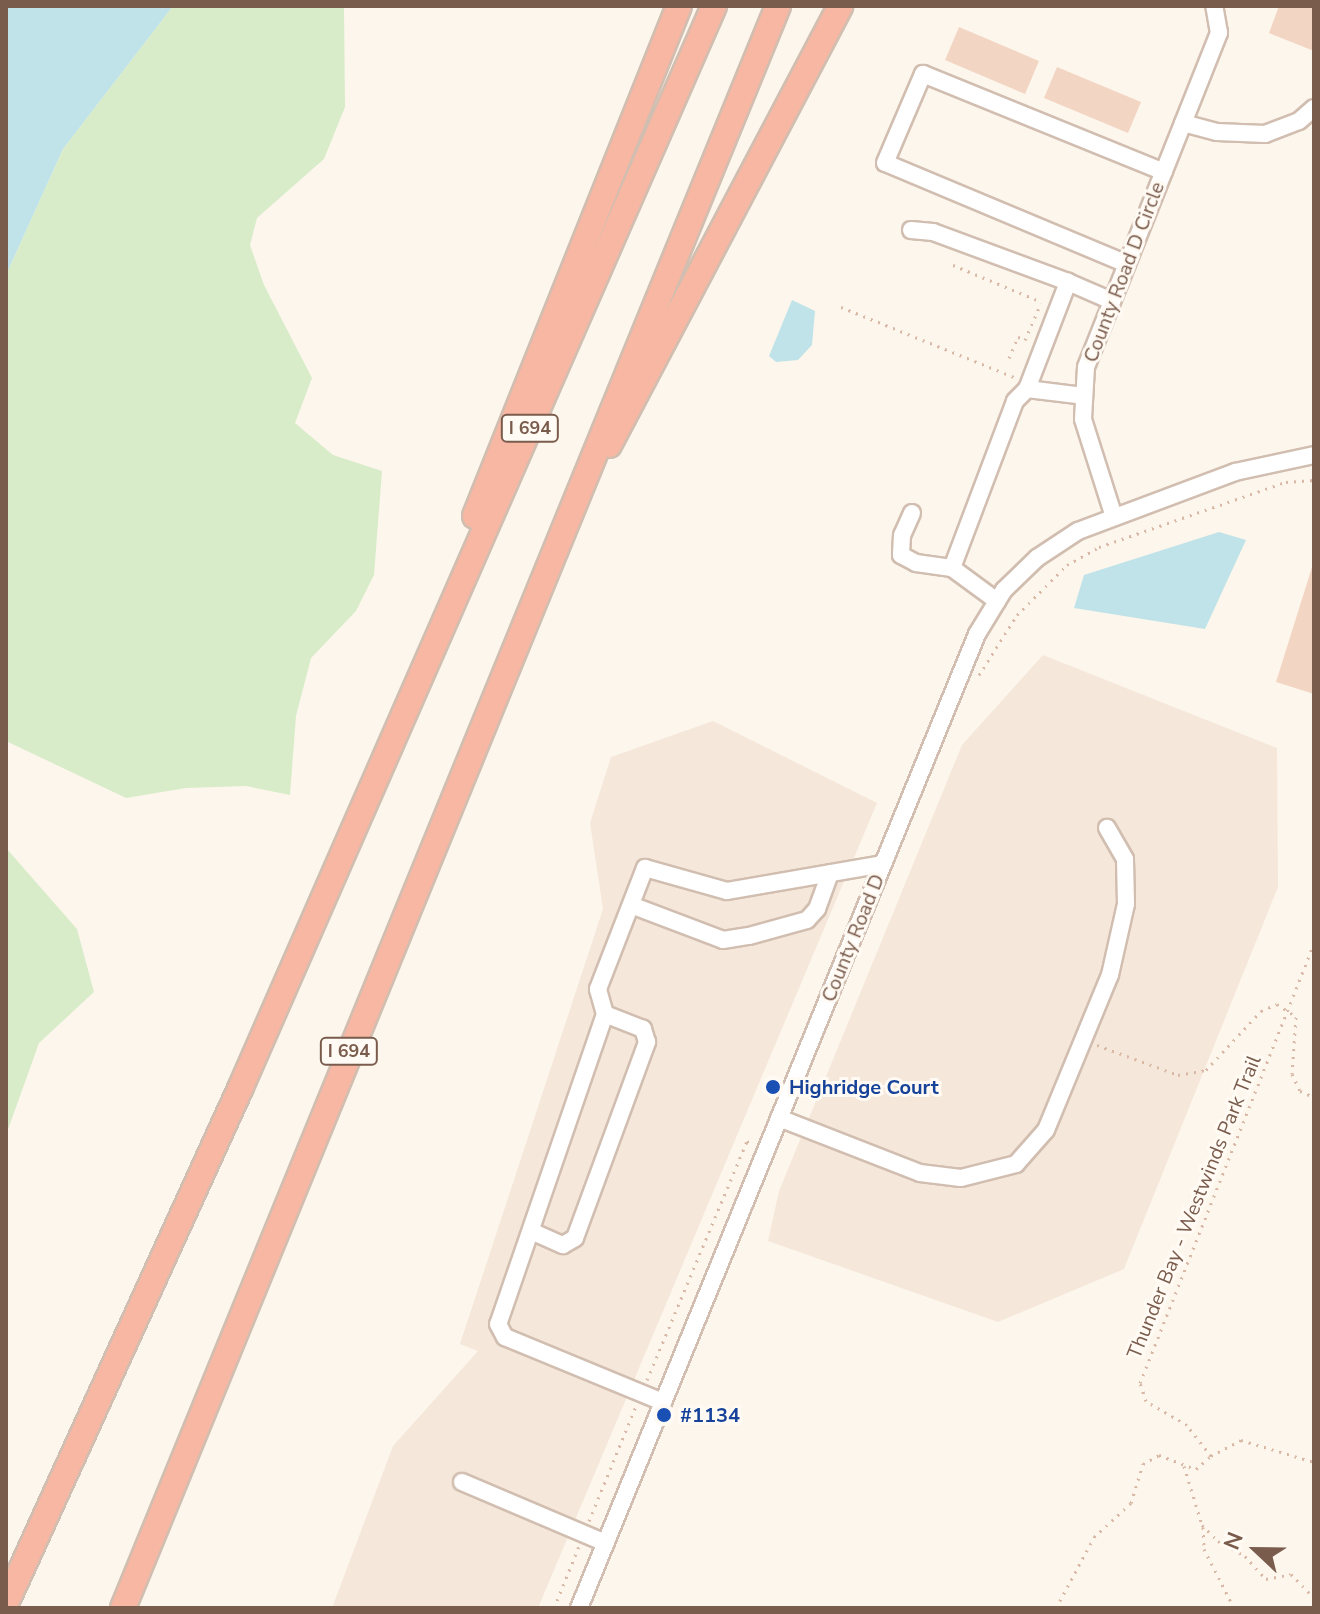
<!DOCTYPE html>
<html>
<head>
<meta charset="utf-8">
<style>
  body { margin:0 }
  #map { position:relative; width:1320px; height:1614px; overflow:hidden; background:#fdf6ec; font-family:"Nunito Sans",sans-serif }
  div>[style] { position:absolute }
  .residential>* { inset:0; background:#f5e8da }
  .green>* { inset:0; background:#d8ecc9 }
  .water>* { inset:0; background:#bfe3e8 }
  .building>* { inset:0; background:#f3d5c3 }
  .path>* { height:3px; margin-top:-1.5px; transform-origin:0; background:repeating-linear-gradient(90deg,#d9b8a5 0 2px,transparent 0 8px) }
  .roads { filter:drop-shadow(2px 0 #d1beb0) drop-shadow(-2px 0 #d1beb0) drop-shadow(0 2px #d1beb0) drop-shadow(0 -2px #d1beb0) }
  .minor>* { height:16px; margin:-8px; padding:0 8px; transform-origin:8px; border-radius:8px; background:#fff }
  .highway>* { height:24px; margin:-12px; padding:0 12px; transform-origin:12px; border-radius:12px; background:#f7b7a3 }
  .dots>* { width:22px; height:22px; translate:-50% -50%; box-sizing:border-box; border:4px solid #fffaf3; border-radius:50% }
  span { translate:-50% -50%; white-space:nowrap; text-align:center; line-height:1.15; -webkit-text-stroke:6px #fffaf3; paint-order:stroke }
  .shield-label span { padding:2px 6px; background:#fffaf3; border:2px solid; border-radius:6px; -webkit-text-stroke-width:0 }
  .shield-label { font-size:18px; color:#7a5c4d; font-weight:700 }
  .street-label { font-size:20px; color:#7a5c4d }
  .transit-label { font-size:20px; color:#164399; font-weight:700 }
  .left { translate:0 -50%; text-align:left }
  .frame { position:absolute; inset:0; border:8px solid #7a5c4d; pointer-events:none }
  .north { position:absolute; left:1216px; top:1510px; width:80px; height:80px; -webkit-text-stroke:6px #fffaf3; paint-order:stroke; rotate:292deg; font-size:22px; font-weight:700; line-height:32px; text-align:center; color:#7a5c4d }
  .north::after { content:''; display:block; margin:auto; width:28px; height:36px; background:#7a5c4d; clip-path:polygon(50% 0,100% 100%,50% 72%,0 100%) }
</style>
</head>
<body>
<div id="map">
  <div class="residential">
    <i style="clip-path:polygon(1043px 655px,1277px 748px,1278px 887px,1124px 1269px,998px 1322px,768px 1241px,779px 1191px,962px 745px)"></i>
    <i style="clip-path:polygon(713px 721px,877px 803px,538px 1608px,332px 1608px,393px 1446px,478px 1351px,460px 1344px,603px 909px,590px 823px,611px 757px)"></i>
  </div>
  <div class="green">
    <i style="clip-path:polygon(173px 6px,344px 6px,345px 107px,324px 159px,257px 218px,250px 245px,264px 285px,312px 378px,295px 423px,333px 455px,382px 471px,374px 575px,356px 611px,311px 658px,296px 716px,290px 795px,246px 786px,186px 788px,126px 798px,6px 741px,6px 275px,63px 149px)"></i>
    <i style="clip-path:polygon(6px 848px,77px 929px,94px 992px,39px 1043px,6px 1135px)"></i>
  </div>
  <div class="water">
    <i style="clip-path:polygon(6px 6px,173px 6px,63px 149px,6px 275px)"></i>
    <i style="clip-path:polygon(792px 300px,815px 311px,812px 345px,798px 360px,776px 362px,769px 356px)"></i>
    <i style="clip-path:polygon(1219px 532px,1246px 540px,1205px 629px,1074px 608px,1084px 575px)"></i>
  </div>
  <div class="building">
    <i style="clip-path:polygon(1279px 6px,1314px 6px,1314px 51px,1269px 33px)"></i>
    <i style="clip-path:polygon(959px 27px,1039px 61px,1025px 94px,945px 60px)"></i>
    <i style="clip-path:polygon(1057px 67px,1141px 102px,1128px 133px,1044px 98px)"></i>
    <i style="clip-path:polygon(1313px 564px,1314px 564px,1314px 694px,1276px 682px)"></i>
  </div>
  <div class="path">
    <i style="left:953px;top:265px;width:96px;rotate:22.6deg"></i>
    <i style="left:841px;top:307px;width:187px;rotate:22deg"></i>
    <i style="left:1009px;top:358px;width:23px;rotate:-67deg"></i>
    <i style="left:1018px;top:337px;width:8px;rotate:23deg"></i>
    <i style="left:1025px;top:340px;width:40px;rotate:-66.6deg"></i>
    <i style="left:979px;top:675px;width:71px;rotate:-57.7deg"></i>
    <i style="left:1017px;top:615px;width:71px;rotate:-45deg"></i>
    <i style="left:1067px;top:565px;width:37px;rotate:-29deg"></i>
    <i style="left:1099px;top:547px;width:198px;rotate:-19.2deg"></i>
    <i style="left:1286px;top:482px;width:28px;rotate:-4deg"></i>
    <i style="left:1097px;top:1045px;width:86px;rotate:20.3deg"></i>
    <i style="left:1178px;top:1075px;width:28px;rotate:-10deg"></i>
    <i style="left:1206px;top:1070px;width:81px;rotate:-47deg"></i>
    <i style="left:1261px;top:1011px;width:17px;rotate:-24deg"></i>
    <i style="left:1277px;top:1004px;width:23px;rotate:34deg"></i>
    <i style="left:1296px;top:1017px;width:57px;rotate:94deg"></i>
    <i style="left:1292px;top:1074px;width:19px;rotate:65deg"></i>
    <i style="left:1300px;top:1091px;width:15px;rotate:23deg"></i>
    <i style="left:647px;top:1380px;width:259px;rotate:-67.3deg"></i>
    <i style="left:747px;top:1141px;width:4px;rotate:27deg"></i>
    <i style="left:1211px;top:1456px;width:34px;rotate:-28deg"></i>
    <i style="left:1241px;top:1440px;width:76px;rotate:16.8deg"></i>
    <i style="left:1184px;top:1466px;width:62px;rotate:73deg"></i>
    <i style="left:1202px;top:1525px;width:23px;rotate:45deg"></i>
    <i style="left:1218px;top:1541px;width:31px;rotate:29deg"></i>
    <i style="left:1245px;top:1556px;width:31px;rotate:48deg"></i>
    <i style="left:1266px;top:1579px;width:25px;rotate:-11deg"></i>
    <i style="left:1291px;top:1574px;width:33px;rotate:46deg"></i>
    <i style="left:589px;top:1521px;width:124px;rotate:-67.8deg"></i>
    <i style="left:1203px;top:1527px;width:22px;rotate:87deg"></i>
    <i style="left:1204px;top:1549px;width:66px;rotate:63deg"></i>
    <i style="left:554px;top:1608px;width:67px;rotate:-68deg"></i>
    <i style="left:1056px;top:1608px;width:81px;rotate:-61.8deg"></i>
    <i style="left:1094px;top:1537px;width:50px;rotate:-42.6deg"></i>
    <i style="left:1131px;top:1503px;width:41px;rotate:-72.9deg"></i>
    <i style="left:1143px;top:1464px;width:18px;rotate:-29deg"></i>
    <i style="left:1159px;top:1455px;width:40px;rotate:21deg"></i>
    <i style="left:1196px;top:1469px;width:20px;rotate:-41deg"></i>
    <i style="left:1211px;top:1456px;width:39px;rotate:-128deg"></i>
    <i style="left:1187px;top:1425px;width:48px;rotate:-149.7deg"></i>
    <i style="left:1146px;top:1401px;width:19px;rotate:-108deg"></i>
    <i style="left:1140px;top:1383px;width:473px;rotate:-68.4deg"></i>
  </div>
  <div class="roads">
    <div class="minor">
      <i style="left:1183px;top:123px;width:35px;rotate:15deg"></i>
      <i style="left:1217px;top:132px;width:48px;rotate:2.4deg"></i>
      <i style="left:1265px;top:134px;width:36px;rotate:-21deg"></i>
      <i style="left:1299px;top:121px;width:20px;rotate:-41deg"></i>
      <i style="left:911px;top:230px;width:22px;rotate:5deg"></i>
      <i style="left:933px;top:232px;width:144px;rotate:20.3deg"></i>
      <i style="left:1127px;top:264px;width:262px;rotate:-157.3deg"></i>
      <i style="left:885px;top:163px;width:97px;rotate:-66.9deg"></i>
      <i style="left:923px;top:74px;width:260px;rotate:22.1deg"></i>
      <i style="left:1027px;top:389px;width:115px;rotate:-69deg"></i>
      <i style="left:1068px;top:282px;width:48px;rotate:23.4deg"></i>
      <i style="left:912px;top:513px;width:24px;rotate:114deg"></i>
      <i style="left:902px;top:535px;width:20px;rotate:93deg"></i>
      <i style="left:901px;top:555px;width:17px;rotate:28deg"></i>
      <i style="left:916px;top:563px;width:36px;rotate:8deg"></i>
      <i style="left:952px;top:568px;width:56px;rotate:36.3deg"></i>
      <i style="left:1114px;top:517px;width:103px;rotate:-107.6deg"></i>
      <i style="left:1083px;top:419px;width:52px;rotate:-86.7deg"></i>
      <i style="left:1086px;top:367px;width:360px;rotate:-68.3deg"></i>
      <i style="left:1219px;top:33px;width:27px;rotate:-100deg"></i>
      <i style="left:952px;top:568px;width:178px;rotate:-69.3deg"></i>
      <i style="left:1015px;top:401px;width:17px;rotate:-45deg"></i>
      <i style="left:1027px;top:389px;width:57px;rotate:7deg"></i>
      <i style="left:631px;top:905px;width:98px;rotate:20.8deg"></i>
      <i style="left:723px;top:940px;width:26px;rotate:-9deg"></i>
      <i style="left:749px;top:936px;width:60px;rotate:-15.4deg"></i>
      <i style="left:807px;top:920px;width:15px;rotate:-48deg"></i>
      <i style="left:817px;top:909px;width:38px;rotate:-70deg"></i>
      <i style="left:605px;top:1014px;width:26px;rotate:-106deg"></i>
      <i style="left:598px;top:989px;width:130px;rotate:-68.8deg"></i>
      <i style="left:645px;top:868px;width:85px;rotate:15.7deg"></i>
      <i style="left:727px;top:891px;width:158px;rotate:-9.8deg"></i>
      <i style="left:779px;top:1118px;width:151px;rotate:21.3deg"></i>
      <i style="left:920px;top:1173px;width:41px;rotate:7deg"></i>
      <i style="left:961px;top:1178px;width:57px;rotate:-14.3deg"></i>
      <i style="left:1016px;top:1164px;width:45px;rotate:-48.6deg"></i>
      <i style="left:1046px;top:1130px;width:168px;rotate:-67.6deg"></i>
      <i style="left:1110px;top:975px;width:73px;rotate:-77.3deg"></i>
      <i style="left:1126px;top:904px;width:45px;rotate:-91.3deg"></i>
      <i style="left:1125px;top:859px;width:36px;rotate:-120deg"></i>
      <i style="left:531px;top:1231px;width:35px;rotate:24deg"></i>
      <i style="left:563px;top:1245px;width:14px;rotate:-30deg"></i>
      <i style="left:575px;top:1238px;width:209px;rotate:-69.8deg"></i>
      <i style="left:647px;top:1042px;width:14px;rotate:-107deg"></i>
      <i style="left:643px;top:1029px;width:41px;rotate:-158.5deg"></i>
      <i style="left:605px;top:1014px;width:328px;rotate:109deg"></i>
      <i style="left:498px;top:1324px;width:15px;rotate:62deg"></i>
      <i style="left:505px;top:1337px;width:171px;rotate:22.4deg"></i>
      <i style="left:462px;top:1482px;width:156px;rotate:23deg"></i>
      <i style="left:579px;top:1608px;width:1052px;rotate:-67.77deg"></i>
      <i style="left:977px;top:634px;width:52px;rotate:-58.5deg"></i>
      <i style="left:1004px;top:590px;width:46px;rotate:-44.1deg"></i>
      <i style="left:1037px;top:558px;width:49px;rotate:-33.4deg"></i>
      <i style="left:1078px;top:531px;width:168px;rotate:-20.6deg"></i>
      <i style="left:1235px;top:472px;width:81px;rotate:-12.1deg"></i>
    </div>
    <div class="highway">
      <i style="left:609px;top:445px;width:496px;rotate:-62.2deg"></i>
      <i style="left:475px;top:516px;width:549px;rotate:-68.2deg"></i>
      <i style="left:6px;top:1603px;width:565px;rotate:-65.52deg"></i>
      <i style="left:240px;top:1089px;width:1182px;rotate:-66.36deg"></i>
      <i style="left:123px;top:1608px;width:1731px;rotate:-67.76deg"></i>
    </div>
  </div>
  <div class="dots">
    <i style="left:773px;top:1087px;background:#1a4fb4"></i>
    <i style="left:664px;top:1415px;background:#1a4fb4"></i>
  </div>
  <div class="shield-label">
    <span style="left:530px;top:428px">I 694</span>
    <span style="left:349px;top:1051px">I 694</span>
  </div>
  <div class="street-label">
    <span style="left:1124px;top:272px;rotate:-69deg">County Road D Circle</span>
    <span style="left:853px;top:938px;rotate:-68deg">County Road D</span>
    <span style="left:1194px;top:1207px;rotate:-68deg">Thunder Bay - Westwinds Park Trail</span>
  </div>
  <div class="transit-label">
    <span class="left" style="left:789px;top:1087px">Highridge Court</span>
    <span class="left" style="left:680px;top:1415px">#1134</span>
  </div>
  <div class="frame"></div>
  <div class="north">N</div>
</div>
</body>
</html>
